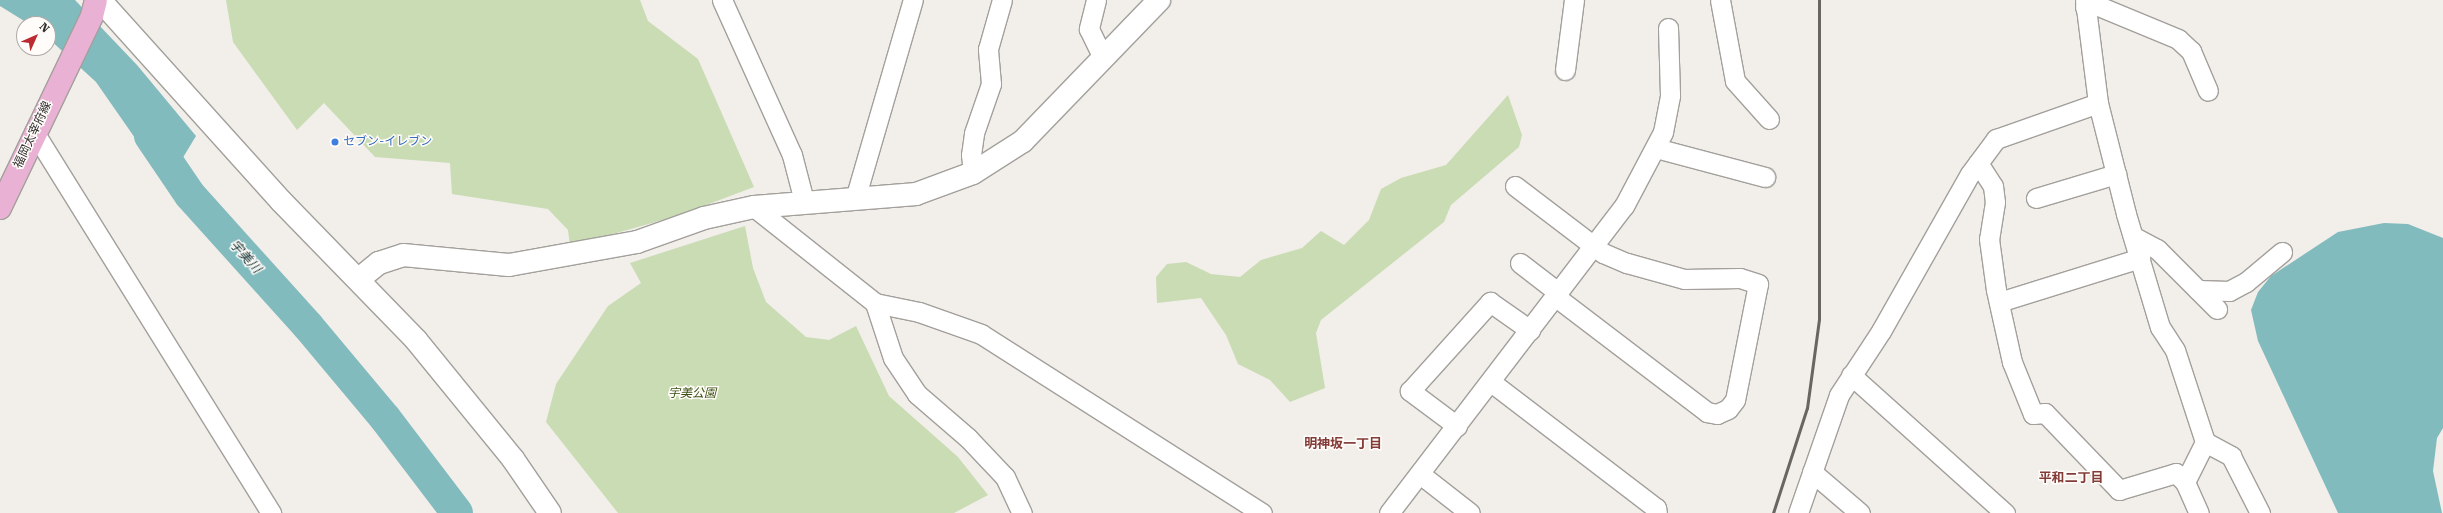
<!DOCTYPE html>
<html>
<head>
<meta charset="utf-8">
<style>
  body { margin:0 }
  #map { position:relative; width:2443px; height:513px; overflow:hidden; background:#f2eeea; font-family:"Roboto Serif","Noto Sans JP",serif }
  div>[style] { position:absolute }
  .green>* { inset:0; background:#c9dcb3 }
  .water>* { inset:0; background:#82bbbe }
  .river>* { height:32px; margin:-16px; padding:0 16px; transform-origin:16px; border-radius:16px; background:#82bbbe }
  .roads { filter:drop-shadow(1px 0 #a3a09c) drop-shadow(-1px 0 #a3a09c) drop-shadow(0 1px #a3a09c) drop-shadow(0 -1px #a3a09c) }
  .minor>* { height:19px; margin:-9.5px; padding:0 9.5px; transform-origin:9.5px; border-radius:9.5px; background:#fff }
  .tertiary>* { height:22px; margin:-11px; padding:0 11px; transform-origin:11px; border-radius:11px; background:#fff }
  .primary>* { height:22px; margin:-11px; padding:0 11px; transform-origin:11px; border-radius:11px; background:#e9b1d4 }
  .rail>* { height:3px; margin:-1.5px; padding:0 1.5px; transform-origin:1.5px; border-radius:1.5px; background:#686563 }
  .dots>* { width:11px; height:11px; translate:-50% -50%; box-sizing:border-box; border:2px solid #fffcf9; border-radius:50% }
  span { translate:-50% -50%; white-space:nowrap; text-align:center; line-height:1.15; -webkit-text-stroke:3px #fffcf9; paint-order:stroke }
  .street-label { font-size:12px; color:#312f2e }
  .shop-label { font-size:12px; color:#366cbe }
  .left { translate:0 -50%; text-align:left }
  .park-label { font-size:12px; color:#3b5013; font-style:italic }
  .water-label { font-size:13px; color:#163435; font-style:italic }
  .neighbourhood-label { font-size:13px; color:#833b38; font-weight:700 }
  .north { position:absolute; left:16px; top:16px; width:40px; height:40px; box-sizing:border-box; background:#fffcf9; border:1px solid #adaaa8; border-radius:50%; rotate:45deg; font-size:11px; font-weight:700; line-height:16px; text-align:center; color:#312f2e }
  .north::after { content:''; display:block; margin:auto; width:14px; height:18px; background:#bb2b31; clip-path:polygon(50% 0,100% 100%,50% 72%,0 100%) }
</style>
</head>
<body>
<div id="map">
  <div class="green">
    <i style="clip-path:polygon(226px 0,640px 0,648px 21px,698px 59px,754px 187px,677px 216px,570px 246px,568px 230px,548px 209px,452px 194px,450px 163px,375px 157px,324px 103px,297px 130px,233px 42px)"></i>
    <i style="clip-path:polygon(1508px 95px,1522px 135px,1519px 147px,1451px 205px,1444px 222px,1321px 320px,1316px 333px,1325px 388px,1290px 402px,1270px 380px,1238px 364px,1226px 335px,1201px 298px,1157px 303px,1156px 277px,1167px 264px,1186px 262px,1211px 274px,1240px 277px,1261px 260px,1302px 248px,1321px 231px,1344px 245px,1369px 220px,1381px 189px,1401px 178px,1446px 165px)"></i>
    <i style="clip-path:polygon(745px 226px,753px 268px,766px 302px,806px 337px,829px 340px,856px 326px,889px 396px,958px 457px,988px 495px,954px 513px,618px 513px,546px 422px,556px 384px,608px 306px,641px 283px,630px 263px)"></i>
  </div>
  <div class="water">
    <i style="clip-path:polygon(0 0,75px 0,137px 65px,196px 136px,167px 184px,96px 82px,48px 38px,48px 24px,29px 24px,0 6px)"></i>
    <i style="clip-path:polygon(2384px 223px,2408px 224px,2443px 238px,2443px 428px,2437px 438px,2433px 471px,2442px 513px,2338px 513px,2258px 341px,2251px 310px,2258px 292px,2271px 276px,2338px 232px)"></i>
  </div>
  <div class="river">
    <i style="left:150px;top:136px;width:71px;rotate:55.9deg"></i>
    <i style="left:190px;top:195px;width:176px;rotate:48deg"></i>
    <i style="left:308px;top:326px;width:120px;rotate:50.1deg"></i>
    <i style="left:385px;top:418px;width:119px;rotate:52.8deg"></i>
  </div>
  <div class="roads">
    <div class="minor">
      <i style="left:722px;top:0;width:170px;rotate:65.7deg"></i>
      <i style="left:792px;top:155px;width:48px;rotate:75.4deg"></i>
      <i style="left:1096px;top:0;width:30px;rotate:104deg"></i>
      <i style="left:1089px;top:29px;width:30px;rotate:64deg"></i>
      <i style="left:1720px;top:0;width:82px;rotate:79.5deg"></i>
      <i style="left:1735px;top:81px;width:51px;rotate:48.2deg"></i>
      <i style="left:2085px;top:0;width:104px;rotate:82.8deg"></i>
      <i style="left:2098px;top:103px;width:114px;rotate:75.8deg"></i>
      <i style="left:2126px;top:214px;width:118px;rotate:73.3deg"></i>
      <i style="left:2160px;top:327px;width:27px;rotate:57deg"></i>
      <i style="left:2175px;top:350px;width:97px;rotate:71.9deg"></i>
      <i style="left:2205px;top:442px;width:45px;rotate:116.6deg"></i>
      <i style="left:2185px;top:482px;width:34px;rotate:66deg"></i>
      <i style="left:2085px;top:7px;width:11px;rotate:-10deg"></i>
      <i style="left:2096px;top:5px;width:89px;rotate:22.5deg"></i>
      <i style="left:2178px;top:39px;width:18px;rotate:43deg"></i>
      <i style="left:2191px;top:51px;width:43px;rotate:67deg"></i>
      <i style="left:1565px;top:70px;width:71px;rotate:-82.7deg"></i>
      <i style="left:34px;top:132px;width:449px;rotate:58.1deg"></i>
      <i style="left:1656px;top:148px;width:113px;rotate:14.9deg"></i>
      <i style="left:1978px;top:163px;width:27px;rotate:57deg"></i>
      <i style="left:1993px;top:186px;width:16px;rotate:83deg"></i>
      <i style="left:1995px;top:202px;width:37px;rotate:99deg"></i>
      <i style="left:1989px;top:239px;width:51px;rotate:82.2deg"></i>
      <i style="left:1996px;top:290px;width:74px;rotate:77.5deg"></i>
      <i style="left:2012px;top:362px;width:56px;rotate:68deg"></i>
      <i style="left:2033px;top:414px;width:12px;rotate:-5deg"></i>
      <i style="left:2045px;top:413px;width:107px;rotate:46.1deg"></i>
      <i style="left:2119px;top:490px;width:59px;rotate:-16.6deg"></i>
      <i style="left:2176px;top:473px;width:13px;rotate:45deg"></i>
      <i style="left:973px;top:173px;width:18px;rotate:-96deg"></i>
      <i style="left:971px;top:155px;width:22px;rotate:-82deg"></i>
      <i style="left:974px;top:133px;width:52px;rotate:-70.9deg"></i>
      <i style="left:991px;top:84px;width:35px;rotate:-95deg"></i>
      <i style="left:988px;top:49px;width:51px;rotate:-74.1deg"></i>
      <i style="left:1515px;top:186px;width:111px;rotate:37.3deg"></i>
      <i style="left:1603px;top:253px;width:26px;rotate:23deg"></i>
      <i style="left:1627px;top:263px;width:59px;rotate:15.7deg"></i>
      <i style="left:1684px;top:279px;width:56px;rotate:-1deg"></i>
      <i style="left:1740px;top:278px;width:19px;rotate:18deg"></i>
      <i style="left:1758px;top:284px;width:118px;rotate:101.2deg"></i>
      <i style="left:1735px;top:400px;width:11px;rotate:128deg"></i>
      <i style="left:1728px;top:409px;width:12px;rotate:156deg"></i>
      <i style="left:1717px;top:414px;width:10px;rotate:-169deg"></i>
      <i style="left:1707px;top:412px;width:190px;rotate:-142.7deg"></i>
      <i style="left:2036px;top:198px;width:84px;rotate:-16.7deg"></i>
      <i style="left:855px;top:199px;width:207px;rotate:-73.8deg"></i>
      <i style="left:754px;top:207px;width:154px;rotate:38.4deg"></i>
      <i style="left:875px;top:303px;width:45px;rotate:11.6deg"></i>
      <i style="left:919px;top:312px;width:66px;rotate:19.5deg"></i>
      <i style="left:981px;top:334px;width:333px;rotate:32.5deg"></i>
      <i style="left:2134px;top:237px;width:26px;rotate:28deg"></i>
      <i style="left:2157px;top:249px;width:85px;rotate:45deg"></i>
      <i style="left:1520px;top:263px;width:49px;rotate:37.6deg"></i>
      <i style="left:2198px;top:290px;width:31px;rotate:2deg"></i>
      <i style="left:2229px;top:291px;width:19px;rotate:-28deg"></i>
      <i style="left:2246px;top:282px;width:47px;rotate:-39.8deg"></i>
      <i style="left:1999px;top:302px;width:148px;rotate:-17.3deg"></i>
      <i style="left:875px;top:303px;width:58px;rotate:71.9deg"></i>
      <i style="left:893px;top:358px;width:43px;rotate:56.3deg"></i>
      <i style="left:917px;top:394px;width:67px;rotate:40.8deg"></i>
      <i style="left:968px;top:438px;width:54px;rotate:46.5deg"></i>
      <i style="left:1005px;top:477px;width:40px;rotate:65deg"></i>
      <i style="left:1851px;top:375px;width:207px;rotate:41.9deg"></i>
      <i style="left:1491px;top:382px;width:208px;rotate:37.4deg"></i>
      <i style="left:1656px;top:508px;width:5px;rotate:79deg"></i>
      <i style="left:1457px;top:426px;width:59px;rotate:-143.3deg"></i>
      <i style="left:1410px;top:391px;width:120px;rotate:-48deg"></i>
      <i style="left:1490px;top:302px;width:49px;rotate:35deg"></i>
      <i style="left:2205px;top:442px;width:30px;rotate:28deg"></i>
      <i style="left:2231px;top:456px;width:64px;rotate:63deg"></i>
      <i style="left:1812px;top:472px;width:63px;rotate:40.5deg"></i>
      <i style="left:1420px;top:474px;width:63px;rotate:38deg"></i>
      <i style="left:1389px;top:513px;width:387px;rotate:-52.6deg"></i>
      <i style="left:1624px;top:206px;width:84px;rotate:-62.2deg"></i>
      <i style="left:1663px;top:132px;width:38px;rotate:-79deg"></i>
      <i style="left:1670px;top:95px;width:67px;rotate:-91.7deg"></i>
      <i style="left:1798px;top:513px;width:125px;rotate:-70.8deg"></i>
      <i style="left:1839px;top:395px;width:77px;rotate:-56.7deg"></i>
      <i style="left:1881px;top:331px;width:180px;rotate:-60.5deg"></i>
      <i style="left:1970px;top:174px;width:44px;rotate:-53.4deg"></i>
      <i style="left:1996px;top:139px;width:108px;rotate:-19.4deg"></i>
    </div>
    <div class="tertiary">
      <i style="left:100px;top:0;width:270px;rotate:48deg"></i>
      <i style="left:281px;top:201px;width:194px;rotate:45.8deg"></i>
      <i style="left:416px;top:340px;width:154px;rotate:50.8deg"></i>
      <i style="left:513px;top:459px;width:65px;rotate:55.6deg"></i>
      <i style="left:359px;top:279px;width:26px;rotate:-39deg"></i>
      <i style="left:379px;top:263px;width:25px;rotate:-18deg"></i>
      <i style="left:403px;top:255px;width:106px;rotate:5.4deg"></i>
      <i style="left:509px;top:265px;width:130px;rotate:-10.2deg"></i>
      <i style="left:637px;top:242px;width:71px;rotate:-19.7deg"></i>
      <i style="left:704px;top:218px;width:51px;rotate:-12.4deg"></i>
      <i style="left:754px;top:207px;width:163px;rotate:-4.6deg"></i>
      <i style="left:916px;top:194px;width:61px;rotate:-20.2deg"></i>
      <i style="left:973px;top:173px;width:59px;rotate:-32.6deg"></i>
      <i style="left:1023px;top:141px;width:196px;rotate:-46deg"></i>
    </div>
    <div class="primary">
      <i style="left:0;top:208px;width:213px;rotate:-64.4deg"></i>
      <i style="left:92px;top:16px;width:16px;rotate:-76deg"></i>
    </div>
  </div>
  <div class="rail">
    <i style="left:1773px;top:513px;width:110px;rotate:-72.1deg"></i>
    <i style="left:1807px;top:408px;width:90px;rotate:-82.3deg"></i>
    <i style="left:1819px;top:319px;width:319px;rotate:-90deg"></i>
  </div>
  <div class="dots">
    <i style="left:335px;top:142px;background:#3f7fe0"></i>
  </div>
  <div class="street-label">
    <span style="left:33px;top:135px;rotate:-65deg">福岡太宰府線</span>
  </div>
  <div class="shop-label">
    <span class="left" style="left:343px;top:142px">セブン-イレブン</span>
  </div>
  <div class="park-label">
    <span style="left:692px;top:394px">宇美公園</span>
  </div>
  <div class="water-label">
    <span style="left:245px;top:257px;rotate:48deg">宇美川</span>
  </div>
  <div class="neighbourhood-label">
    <span style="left:1343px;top:444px">明神坂一丁目</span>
    <span style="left:2071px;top:478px">平和二丁目</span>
  </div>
  <div class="north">N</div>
</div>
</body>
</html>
